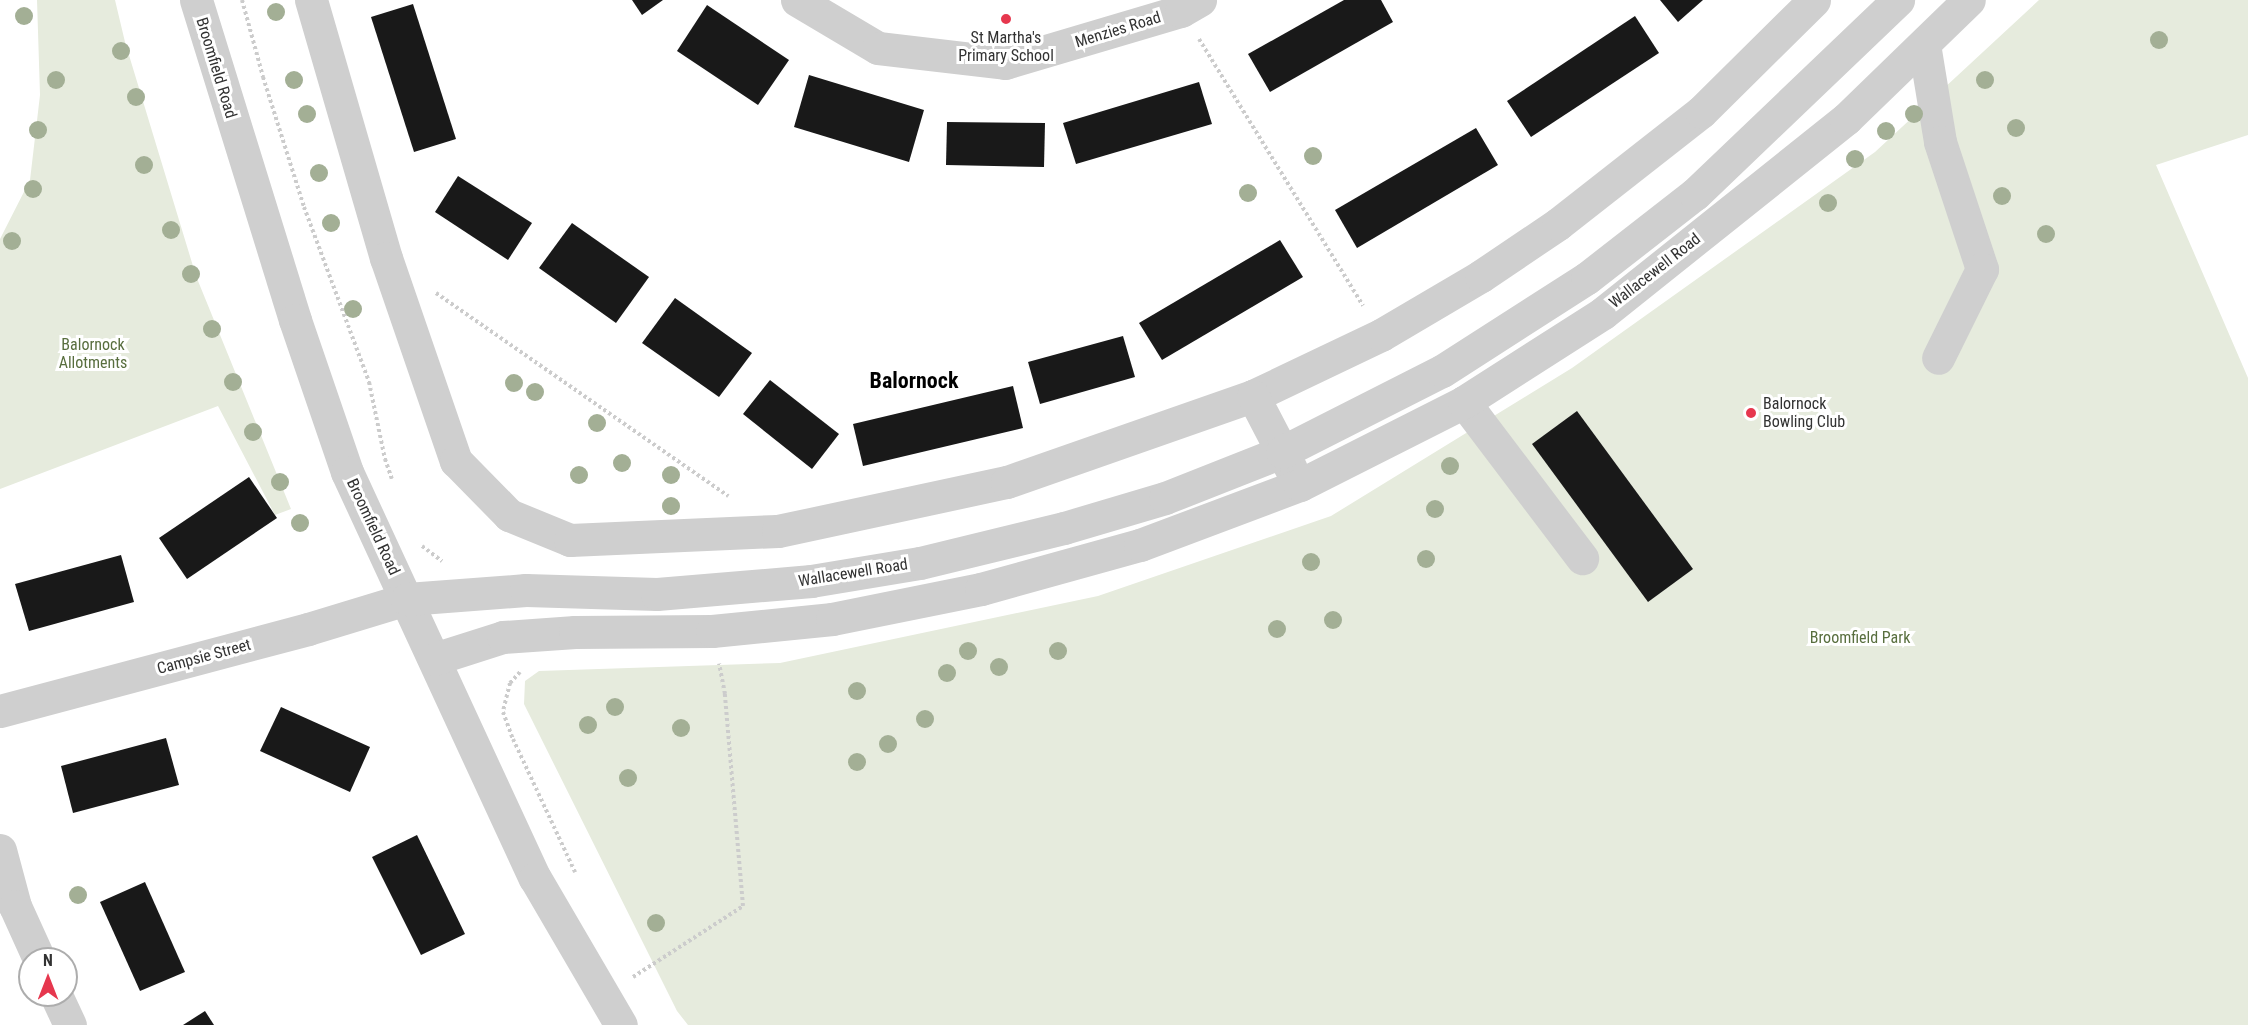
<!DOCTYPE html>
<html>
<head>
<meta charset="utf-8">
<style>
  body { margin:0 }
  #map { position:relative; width:2248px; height:1025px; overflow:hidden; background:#fff; font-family:"Roboto Condensed",sans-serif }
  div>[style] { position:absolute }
  .green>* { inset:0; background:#e6ebdd }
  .building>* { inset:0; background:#191919 }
  .path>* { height:4px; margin-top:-2px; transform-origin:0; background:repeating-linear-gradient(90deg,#ccc 0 3px,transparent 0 6px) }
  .minor>* { height:33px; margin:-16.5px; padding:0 16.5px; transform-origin:16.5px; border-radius:16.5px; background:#cfcfcf }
  .trees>* { width:18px; height:18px; margin:-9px; border-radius:50%; background:#a3af95 }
  .dots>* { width:16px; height:16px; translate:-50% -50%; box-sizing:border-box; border:3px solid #fff; border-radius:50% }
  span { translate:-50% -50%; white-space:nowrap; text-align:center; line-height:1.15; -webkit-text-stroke:6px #fff; paint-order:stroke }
  .street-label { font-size:16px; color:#323232 }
  .poi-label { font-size:16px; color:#323232 }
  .left { translate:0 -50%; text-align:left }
  .park-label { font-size:16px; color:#586e3e }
  .district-label { font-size:22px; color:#000; font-weight:700 }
  .north { position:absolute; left:18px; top:947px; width:60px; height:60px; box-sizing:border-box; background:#fff; border:2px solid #adadad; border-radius:50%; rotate:0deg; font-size:16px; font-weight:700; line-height:24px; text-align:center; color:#323232 }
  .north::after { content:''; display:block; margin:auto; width:21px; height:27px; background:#e6374e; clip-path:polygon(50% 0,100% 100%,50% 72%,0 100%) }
</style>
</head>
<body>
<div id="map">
  <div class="green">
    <i style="clip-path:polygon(37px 0,115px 0,125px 42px,196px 276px,291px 509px,275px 515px,218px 406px,0 489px,0 239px,30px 180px,40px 95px)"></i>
    <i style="clip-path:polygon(2039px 0,2248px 0,2248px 135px,2156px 165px,2248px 378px,2248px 1025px,688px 1025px,677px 1011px,524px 704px,525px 681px,539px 671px,780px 663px,1098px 596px,1331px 516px,1572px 368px,1875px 152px)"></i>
  </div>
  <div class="building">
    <i style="clip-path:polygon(632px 0,663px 0,642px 15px)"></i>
    <i style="clip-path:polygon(1344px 0,1381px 0,1393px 22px,1270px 92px,1248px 54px)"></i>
    <i style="clip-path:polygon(1660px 0,1703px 0,1678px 22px)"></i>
    <i style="clip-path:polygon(413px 4px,456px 139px,414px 152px,371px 17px)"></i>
    <i style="clip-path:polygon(707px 5px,789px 60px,758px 105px,677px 51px)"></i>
    <i style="clip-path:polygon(1635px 16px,1659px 53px,1531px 137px,1507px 101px)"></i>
    <i style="clip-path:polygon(809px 75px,924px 110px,909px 162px,794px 127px)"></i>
    <i style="clip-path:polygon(1199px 82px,1212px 124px,1076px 164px,1063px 123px)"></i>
    <i style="clip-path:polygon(947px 122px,1045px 123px,1044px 167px,946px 165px)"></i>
    <i style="clip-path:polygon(1476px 128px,1498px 165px,1357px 248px,1335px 210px)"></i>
    <i style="clip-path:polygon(458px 176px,532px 223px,508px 260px,435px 212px)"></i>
    <i style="clip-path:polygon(572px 223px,649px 277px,616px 323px,539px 268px)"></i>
    <i style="clip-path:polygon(1280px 240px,1303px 277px,1162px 360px,1139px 323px)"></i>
    <i style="clip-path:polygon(675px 298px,752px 353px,719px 397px,642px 343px)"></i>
    <i style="clip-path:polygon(1123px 336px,1135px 377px,1040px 404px,1028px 362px)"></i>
    <i style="clip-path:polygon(770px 380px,839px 434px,812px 469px,743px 414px)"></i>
    <i style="clip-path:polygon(1013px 386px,1023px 428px,863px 466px,853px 424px)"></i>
    <i style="clip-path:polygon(1577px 411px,1693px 569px,1648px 602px,1532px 444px)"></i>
    <i style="clip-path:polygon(249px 477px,277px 518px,187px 579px,159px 538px)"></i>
    <i style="clip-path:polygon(121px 555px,134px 602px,29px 631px,15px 584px)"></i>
    <i style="clip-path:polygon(281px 707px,370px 747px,350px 792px,260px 751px)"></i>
    <i style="clip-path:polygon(166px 738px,179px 785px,73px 813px,61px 766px)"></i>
    <i style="clip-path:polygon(417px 835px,465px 934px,421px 955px,372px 857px)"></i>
    <i style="clip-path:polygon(145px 882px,185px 972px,140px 991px,100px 902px)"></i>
    <i style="clip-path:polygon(205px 1011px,214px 1025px,183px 1025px)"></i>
  </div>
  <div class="path">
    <i style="left:242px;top:0;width:80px;rotate:74.7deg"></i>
    <i style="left:263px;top:77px;width:136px;rotate:72.5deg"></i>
    <i style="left:304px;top:207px;width:187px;rotate:69.6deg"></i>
    <i style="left:369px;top:382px;width:79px;rotate:78.3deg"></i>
    <i style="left:385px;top:459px;width:21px;rotate:71deg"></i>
    <i style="left:1199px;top:39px;width:313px;rotate:58.4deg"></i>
    <i style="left:436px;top:293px;width:356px;rotate:34.8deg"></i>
    <i style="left:422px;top:546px;width:25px;rotate:37deg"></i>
    <i style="left:520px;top:672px;width:15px;rotate:132deg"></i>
    <i style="left:510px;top:683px;width:30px;rotate:104deg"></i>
    <i style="left:503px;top:712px;width:29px;rotate:70deg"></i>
    <i style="left:513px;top:739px;width:147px;rotate:65deg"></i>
    <i style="left:633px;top:977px;width:131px;rotate:-32.8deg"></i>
    <i style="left:743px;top:906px;width:213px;rotate:-94.9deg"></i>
    <i style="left:725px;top:694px;width:31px;rotate:-101deg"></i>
  </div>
  <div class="minor">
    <i style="left:196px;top:0;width:335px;rotate:72.8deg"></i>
    <i style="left:295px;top:320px;width:161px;rotate:71.1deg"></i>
    <i style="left:347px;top:472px;width:447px;rotate:65.2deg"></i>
    <i style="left:535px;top:878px;width:170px;rotate:59.7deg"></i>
    <i style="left:311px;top:0;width:269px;rotate:73.8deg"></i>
    <i style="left:386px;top:258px;width:215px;rotate:71deg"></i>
    <i style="left:456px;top:461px;width:76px;rotate:45.5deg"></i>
    <i style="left:509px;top:515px;width:66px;rotate:22.3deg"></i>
    <i style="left:570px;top:540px;width:208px;rotate:-2.5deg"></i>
    <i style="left:778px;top:531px;width:234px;rotate:-12.1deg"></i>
    <i style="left:1007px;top:482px;width:261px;rotate:-19.3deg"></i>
    <i style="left:1253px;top:396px;width:142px;rotate:-25.5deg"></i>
    <i style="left:1381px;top:335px;width:116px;rotate:-30.5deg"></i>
    <i style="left:1481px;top:276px;width:93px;rotate:-34deg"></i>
    <i style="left:1558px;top:224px;width:182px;rotate:-38.1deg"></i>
    <i style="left:1701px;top:112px;width:159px;rotate:-44.7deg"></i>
    <i style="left:797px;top:0;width:94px;rotate:30.7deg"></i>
    <i style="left:878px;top:48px;width:128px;rotate:6.7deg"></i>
    <i style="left:1005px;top:63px;width:184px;rotate:-16.5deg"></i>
    <i style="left:1181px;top:11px;width:22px;rotate:-30deg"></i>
    <i style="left:1924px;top:44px;width:99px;rotate:80.7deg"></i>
    <i style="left:1940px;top:142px;width:134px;rotate:71.7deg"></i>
    <i style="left:1982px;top:269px;width:99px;rotate:116.3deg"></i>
    <i style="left:1253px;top:396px;width:82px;rotate:62.5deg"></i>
    <i style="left:1464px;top:402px;width:196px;rotate:52.9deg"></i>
    <i style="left:434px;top:659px;width:72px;rotate:-17.7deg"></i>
    <i style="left:503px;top:637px;width:72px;rotate:-4deg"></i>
    <i style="left:575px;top:632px;width:137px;rotate:-0.4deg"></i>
    <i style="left:712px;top:631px;width:121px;rotate:-5.7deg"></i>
    <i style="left:832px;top:619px;width:152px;rotate:-11.4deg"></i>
    <i style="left:981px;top:589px;width:165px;rotate:-15.5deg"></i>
    <i style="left:1140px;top:545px;width:171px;rotate:-20.6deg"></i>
    <i style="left:1300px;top:485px;width:184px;rotate:-26.8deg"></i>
    <i style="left:1464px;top:402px;width:165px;rotate:-32.6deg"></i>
    <i style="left:1603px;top:313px;width:311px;rotate:-38.6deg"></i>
    <i style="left:1846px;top:119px;width:171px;rotate:-44.1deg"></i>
    <i style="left:0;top:711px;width:319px;rotate:-14.9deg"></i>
    <i style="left:308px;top:629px;width:103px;rotate:-16.9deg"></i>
    <i style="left:407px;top:599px;width:119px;rotate:-4.3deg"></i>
    <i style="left:526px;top:590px;width:131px;rotate:1.7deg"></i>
    <i style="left:657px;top:594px;width:155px;rotate:-4.8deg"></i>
    <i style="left:811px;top:581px;width:110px;rotate:-9.4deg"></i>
    <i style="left:920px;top:563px;width:148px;rotate:-13.7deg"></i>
    <i style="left:1064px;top:528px;width:105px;rotate:-16.5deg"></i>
    <i style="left:1165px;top:498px;width:126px;rotate:-21.5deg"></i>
    <i style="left:1282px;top:452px;width:179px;rotate:-26.9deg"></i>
    <i style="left:1442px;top:371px;width:172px;rotate:-32.7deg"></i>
    <i style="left:1587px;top:278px;width:137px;rotate:-37.9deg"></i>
    <i style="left:1695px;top:194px;width:281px;rotate:-43.7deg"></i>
    <i style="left:0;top:850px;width:58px;rotate:75deg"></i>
    <i style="left:15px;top:906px;width:58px;rotate:65.6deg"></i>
    <i style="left:56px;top:995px;width:33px;rotate:65deg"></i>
  </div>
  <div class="trees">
    <i style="left:276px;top:12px"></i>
    <i style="left:24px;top:16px"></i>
    <i style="left:2159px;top:40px"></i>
    <i style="left:121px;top:51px"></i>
    <i style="left:56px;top:80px"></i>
    <i style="left:294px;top:80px"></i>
    <i style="left:1985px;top:80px"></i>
    <i style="left:136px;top:97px"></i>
    <i style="left:307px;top:114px"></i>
    <i style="left:1914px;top:114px"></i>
    <i style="left:2016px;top:128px"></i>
    <i style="left:38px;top:130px"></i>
    <i style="left:1886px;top:131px"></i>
    <i style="left:1313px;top:156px"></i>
    <i style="left:1855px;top:159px"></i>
    <i style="left:144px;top:165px"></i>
    <i style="left:319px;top:173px"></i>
    <i style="left:33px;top:189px"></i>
    <i style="left:1248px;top:193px"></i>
    <i style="left:2002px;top:196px"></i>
    <i style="left:1828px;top:203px"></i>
    <i style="left:331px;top:223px"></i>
    <i style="left:171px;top:230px"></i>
    <i style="left:2046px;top:234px"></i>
    <i style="left:12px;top:241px"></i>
    <i style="left:191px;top:274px"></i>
    <i style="left:353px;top:309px"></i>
    <i style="left:212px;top:329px"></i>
    <i style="left:233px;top:382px"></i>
    <i style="left:514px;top:383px"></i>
    <i style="left:535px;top:392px"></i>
    <i style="left:597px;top:423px"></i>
    <i style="left:253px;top:432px"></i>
    <i style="left:622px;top:463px"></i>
    <i style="left:1450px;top:466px"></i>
    <i style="left:579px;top:475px"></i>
    <i style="left:671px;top:475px"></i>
    <i style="left:280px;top:482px"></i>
    <i style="left:671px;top:506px"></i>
    <i style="left:1435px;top:509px"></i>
    <i style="left:300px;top:523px"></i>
    <i style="left:1426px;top:559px"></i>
    <i style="left:1311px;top:562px"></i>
    <i style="left:1333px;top:620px"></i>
    <i style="left:1277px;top:629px"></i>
    <i style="left:968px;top:651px"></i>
    <i style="left:1058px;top:651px"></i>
    <i style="left:999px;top:667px"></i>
    <i style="left:947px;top:673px"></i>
    <i style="left:857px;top:691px"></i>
    <i style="left:615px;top:707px"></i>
    <i style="left:925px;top:719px"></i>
    <i style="left:588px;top:725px"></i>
    <i style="left:681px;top:728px"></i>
    <i style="left:888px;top:744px"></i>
    <i style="left:857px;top:762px"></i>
    <i style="left:628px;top:778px"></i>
    <i style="left:78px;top:895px"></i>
    <i style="left:656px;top:923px"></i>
  </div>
  <div class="dots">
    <i style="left:1006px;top:19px;background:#e6374e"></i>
    <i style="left:1751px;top:413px;background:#e6374e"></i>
  </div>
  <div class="street-label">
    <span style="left:1118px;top:30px;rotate:-17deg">Menzies Road</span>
    <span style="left:216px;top:68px;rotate:73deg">Broomfield Road</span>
    <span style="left:1655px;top:271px;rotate:-38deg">Wallacewell Road</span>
    <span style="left:373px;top:527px;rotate:65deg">Broomfield Road</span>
    <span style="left:853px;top:573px;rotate:-9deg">Wallacewell Road</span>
    <span style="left:204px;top:657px;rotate:-15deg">Campsie Street</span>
  </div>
  <div class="poi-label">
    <span style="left:1006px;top:47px">St Martha's<br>Primary School</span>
    <span class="left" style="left:1763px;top:413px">Balornock<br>Bowling Club</span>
  </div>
  <div class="park-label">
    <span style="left:93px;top:354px">Balornock<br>Allotments</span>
    <span style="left:1860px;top:638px">Broomfield Park</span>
  </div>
  <div class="district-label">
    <span style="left:914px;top:381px">Balornock</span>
  </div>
  <div class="north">N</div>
</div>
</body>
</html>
